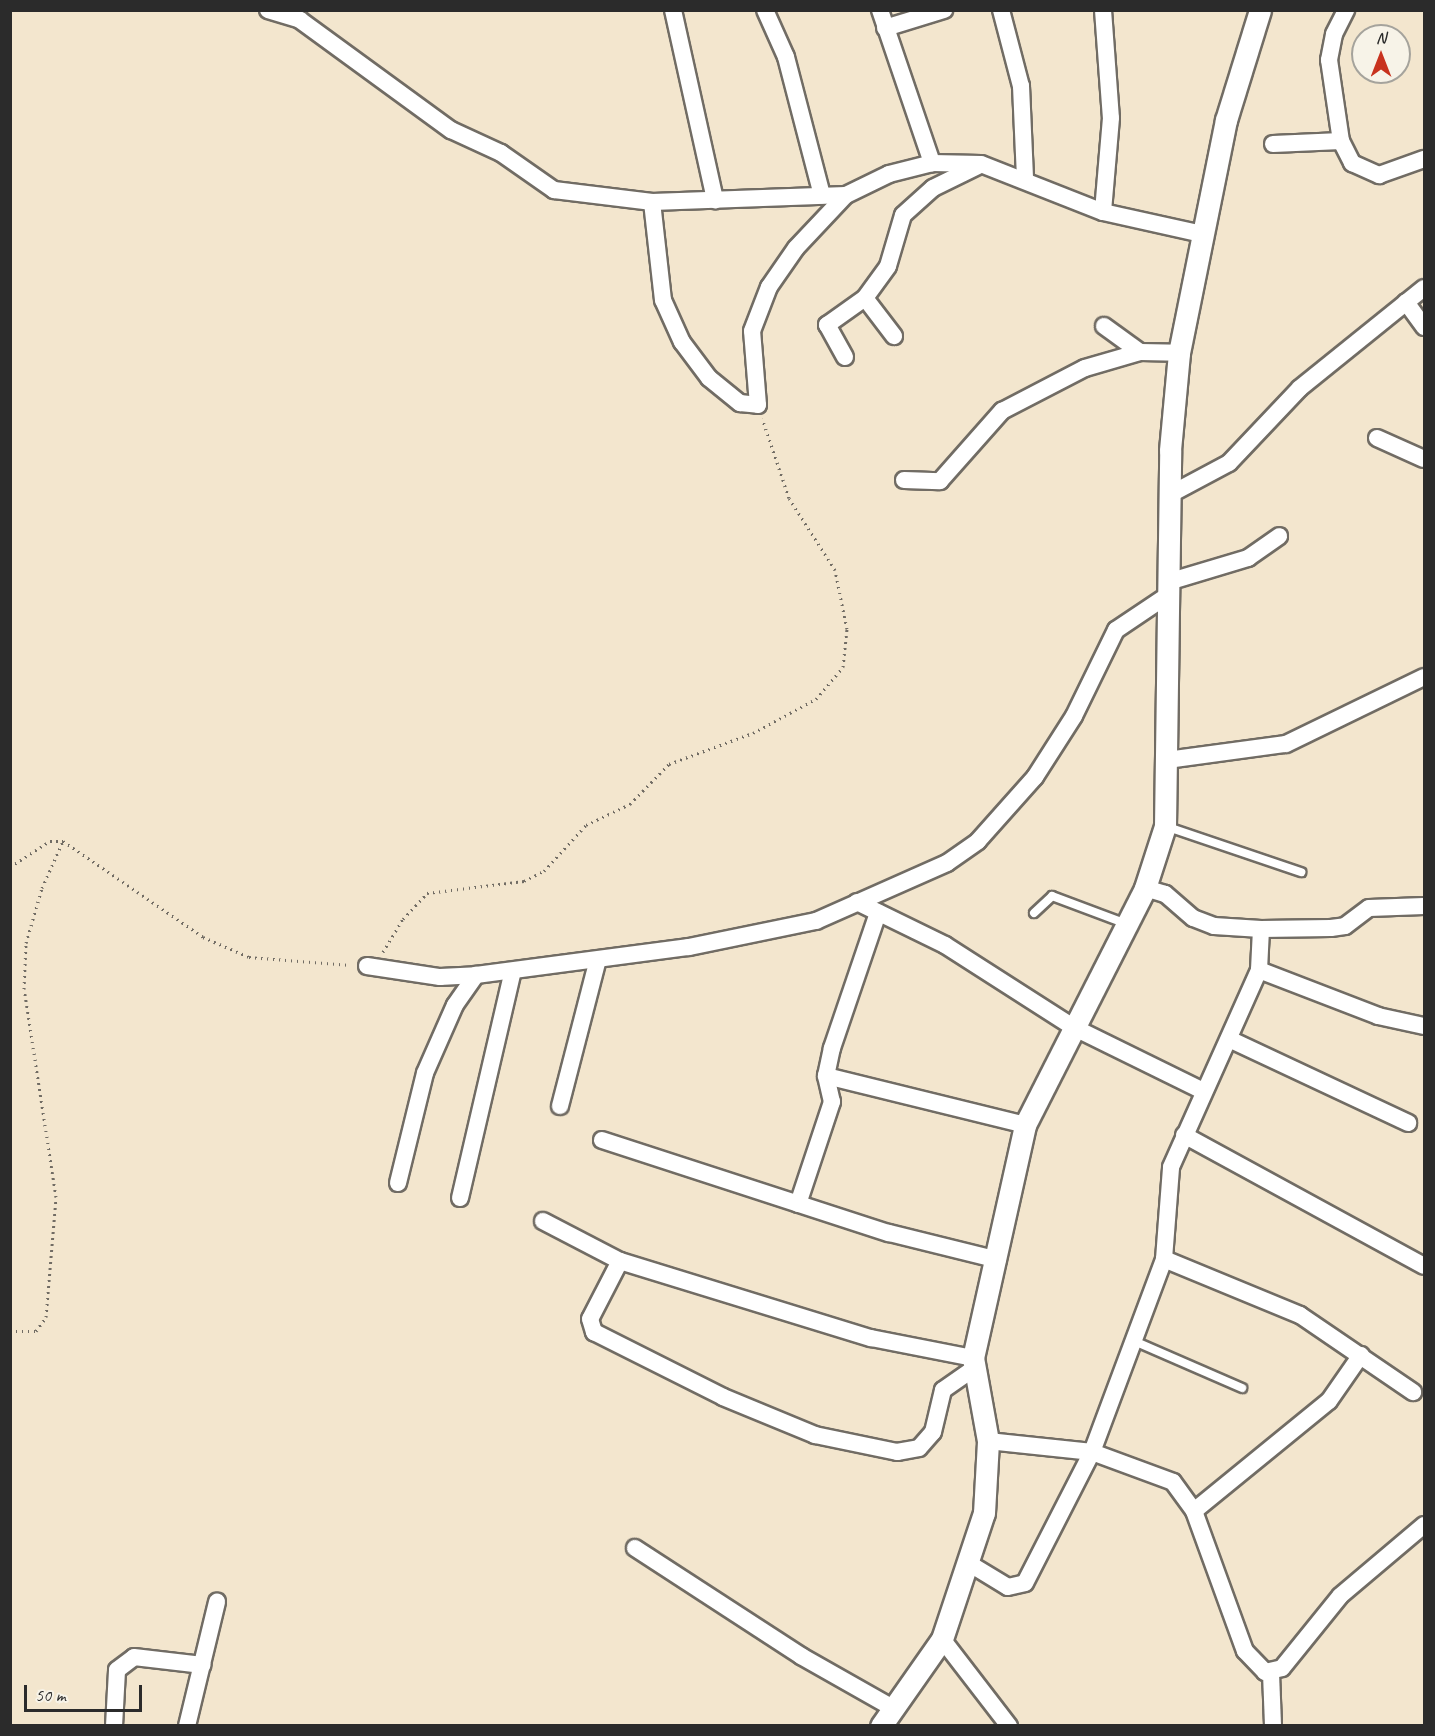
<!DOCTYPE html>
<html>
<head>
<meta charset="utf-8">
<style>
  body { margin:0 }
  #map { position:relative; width:1435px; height:1736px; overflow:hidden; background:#f3e6ce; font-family:Caveat,sans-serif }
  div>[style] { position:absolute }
  .path>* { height:3px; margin-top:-1.5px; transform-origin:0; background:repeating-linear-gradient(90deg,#716c64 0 1.5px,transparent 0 6px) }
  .roads { filter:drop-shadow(2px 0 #716c64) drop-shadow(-2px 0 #716c64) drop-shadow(0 2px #716c64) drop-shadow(0 -2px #716c64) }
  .service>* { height:8px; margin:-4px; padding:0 4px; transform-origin:4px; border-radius:4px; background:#fff }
  .minor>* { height:16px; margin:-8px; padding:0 8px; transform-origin:8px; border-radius:8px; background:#fff }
  .tertiary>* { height:21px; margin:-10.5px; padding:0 10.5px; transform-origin:10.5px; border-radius:10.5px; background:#fff }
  span { translate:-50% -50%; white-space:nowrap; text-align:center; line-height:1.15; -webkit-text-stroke:4.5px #f7f3e8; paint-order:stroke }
  .frame { position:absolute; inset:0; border:12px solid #2b2b2b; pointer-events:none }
  .north { position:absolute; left:1351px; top:24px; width:60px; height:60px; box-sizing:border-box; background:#f7f3e8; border:2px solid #a5a39c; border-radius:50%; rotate:0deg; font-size:16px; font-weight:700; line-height:24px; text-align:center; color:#2b2b2b }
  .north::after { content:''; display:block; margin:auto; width:21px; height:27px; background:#c8321e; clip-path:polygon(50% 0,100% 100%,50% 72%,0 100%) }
  .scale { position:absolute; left:24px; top:1685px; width:118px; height:27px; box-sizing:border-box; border:3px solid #2b2b2b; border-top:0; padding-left:8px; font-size:18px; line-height:21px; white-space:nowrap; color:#2b2b2b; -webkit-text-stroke:4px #f7f3e8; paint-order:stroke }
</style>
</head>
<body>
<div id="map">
  <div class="path">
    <i style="left:10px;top:867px;width:48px;rotate:-33deg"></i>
    <i style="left:50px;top:841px;width:13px"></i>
    <i style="left:63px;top:841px;width:170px;rotate:34.4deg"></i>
    <i style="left:203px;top:937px;width:50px;rotate:23.5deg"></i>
    <i style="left:249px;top:957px;width:102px;rotate:4.5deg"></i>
    <i style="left:383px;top:952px;width:39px;rotate:-59deg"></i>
    <i style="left:403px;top:919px;width:35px;rotate:-47deg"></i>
    <i style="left:427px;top:893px;width:98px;rotate:-7.1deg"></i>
    <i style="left:524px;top:881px;width:22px;rotate:-27deg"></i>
    <i style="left:544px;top:871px;width:62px;rotate:-47.6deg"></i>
    <i style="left:586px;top:825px;width:49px;rotate:-25.5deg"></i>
    <i style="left:630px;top:804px;width:56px;rotate:-45.7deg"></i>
    <i style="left:669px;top:764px;width:90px;rotate:-20.3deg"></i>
    <i style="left:753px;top:733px;width:72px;rotate:-28.4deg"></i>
    <i style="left:816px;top:699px;width:42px;rotate:-49.8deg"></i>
    <i style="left:843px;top:667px;width:38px;rotate:-84deg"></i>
    <i style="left:847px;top:629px;width:60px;rotate:-101.5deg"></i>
    <i style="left:835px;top:570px;width:85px;rotate:-122.6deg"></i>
    <i style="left:789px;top:498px;width:84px;rotate:-108.6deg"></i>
    <i style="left:10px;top:1331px;width:26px"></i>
    <i style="left:36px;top:1331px;width:17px;rotate:-54deg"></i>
    <i style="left:46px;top:1317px;width:120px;rotate:-85.2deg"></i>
    <i style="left:56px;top:1197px;width:210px;rotate:-98.7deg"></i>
    <i style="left:24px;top:989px;width:46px;rotate:-87.5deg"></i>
    <i style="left:26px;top:943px;width:57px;rotate:-73.8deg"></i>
    <i style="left:42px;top:888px;width:51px;rotate:-65.9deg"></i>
  </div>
  <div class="roads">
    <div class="service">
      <i style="left:1165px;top:826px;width:144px;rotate:18.7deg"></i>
      <i style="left:1034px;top:913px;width:25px;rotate:-43deg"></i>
      <i style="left:1052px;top:896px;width:77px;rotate:20.6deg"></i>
      <i style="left:1134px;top:1341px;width:118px;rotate:23.5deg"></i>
    </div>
    <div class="minor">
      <i style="left:268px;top:10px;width:34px;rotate:17deg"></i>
      <i style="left:300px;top:20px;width:187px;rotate:36.1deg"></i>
      <i style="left:451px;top:130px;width:55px;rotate:24.7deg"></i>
      <i style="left:501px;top:153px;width:65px;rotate:34.9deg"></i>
      <i style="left:554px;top:190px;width:99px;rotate:7deg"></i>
      <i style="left:652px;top:202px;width:194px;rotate:-2.1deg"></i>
      <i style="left:673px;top:10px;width:195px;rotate:77.5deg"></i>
      <i style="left:765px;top:10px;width:51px;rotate:65.9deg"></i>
      <i style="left:786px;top:57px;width:143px;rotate:75.4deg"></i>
      <i style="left:880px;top:10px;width:162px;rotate:71.2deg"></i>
      <i style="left:1001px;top:10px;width:79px;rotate:75.3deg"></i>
      <i style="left:1021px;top:86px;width:93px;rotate:87.5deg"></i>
      <i style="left:1103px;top:10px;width:108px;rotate:85.8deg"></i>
      <i style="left:1111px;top:118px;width:94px;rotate:94.9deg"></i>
      <i style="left:885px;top:28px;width:62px;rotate:-17deg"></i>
      <i style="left:1341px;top:141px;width:82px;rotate:-98.4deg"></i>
      <i style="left:1329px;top:60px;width:26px;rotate:-79deg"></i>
      <i style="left:1334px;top:34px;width:27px;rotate:-63deg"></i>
      <i style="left:1273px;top:144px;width:68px;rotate:-2.5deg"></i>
      <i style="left:1341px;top:141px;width:25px;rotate:63deg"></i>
      <i style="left:1352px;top:163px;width:30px;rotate:24deg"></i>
      <i style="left:1379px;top:175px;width:48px;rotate:-19.6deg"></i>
      <i style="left:652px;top:202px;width:99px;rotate:83.6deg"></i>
      <i style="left:663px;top:300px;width:46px;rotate:65.7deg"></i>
      <i style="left:682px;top:342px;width:45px;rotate:53.1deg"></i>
      <i style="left:709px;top:378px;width:40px;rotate:39deg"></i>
      <i style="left:740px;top:403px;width:18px;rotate:6deg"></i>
      <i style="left:758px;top:405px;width:74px;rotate:-94.6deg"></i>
      <i style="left:752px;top:331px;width:47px;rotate:-68.9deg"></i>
      <i style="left:769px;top:287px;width:47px;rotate:-55.3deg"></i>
      <i style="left:796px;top:248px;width:73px;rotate:-46.7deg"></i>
      <i style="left:846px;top:195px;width:48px;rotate:-26deg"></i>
      <i style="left:889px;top:174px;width:44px;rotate:-14.3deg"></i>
      <i style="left:932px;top:163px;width:49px;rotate:1.2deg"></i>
      <i style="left:981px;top:164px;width:131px;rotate:21.5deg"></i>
      <i style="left:1103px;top:212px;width:101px;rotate:12.5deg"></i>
      <i style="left:865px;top:298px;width:48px;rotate:52.7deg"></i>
      <i style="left:1406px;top:302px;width:31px;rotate:54deg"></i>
      <i style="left:1104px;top:326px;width:44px;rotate:35.8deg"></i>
      <i style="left:845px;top:357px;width:37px;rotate:-119deg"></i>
      <i style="left:827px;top:325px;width:47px;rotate:-35.4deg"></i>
      <i style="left:865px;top:298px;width:39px;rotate:-54deg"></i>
      <i style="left:888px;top:266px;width:53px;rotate:-73.6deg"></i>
      <i style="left:903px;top:215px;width:40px;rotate:-42deg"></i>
      <i style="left:933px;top:188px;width:50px;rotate:-26.1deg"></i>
      <i style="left:1377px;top:438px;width:51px;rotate:24.1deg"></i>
      <i style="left:904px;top:480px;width:36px;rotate:2deg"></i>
      <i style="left:940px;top:481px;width:94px;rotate:-48.5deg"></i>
      <i style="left:1002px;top:411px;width:93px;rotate:-27.4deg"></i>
      <i style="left:1085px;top:368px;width:57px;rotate:-16.2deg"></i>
      <i style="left:1140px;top:352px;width:39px;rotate:1deg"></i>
      <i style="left:1169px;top:495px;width:68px;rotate:-28.1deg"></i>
      <i style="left:1229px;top:463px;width:103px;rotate:-46.6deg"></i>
      <i style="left:1300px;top:388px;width:159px;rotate:-38.9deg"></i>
      <i style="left:1168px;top:582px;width:84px;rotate:-16.7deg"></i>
      <i style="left:1248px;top:558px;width:38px;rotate:-35deg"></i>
      <i style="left:1167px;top:760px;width:120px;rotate:-7.7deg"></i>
      <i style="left:1286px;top:744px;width:153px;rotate:-25.9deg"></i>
      <i style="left:857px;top:902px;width:98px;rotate:26deg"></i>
      <i style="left:945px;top:945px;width:152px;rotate:32.6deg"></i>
      <i style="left:1073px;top:1027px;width:145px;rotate:26.2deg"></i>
      <i style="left:1261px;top:929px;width:70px;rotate:-0.8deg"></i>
      <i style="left:1331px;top:928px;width:14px;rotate:-8deg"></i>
      <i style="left:1345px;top:926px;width:30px;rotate:-37deg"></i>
      <i style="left:1369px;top:908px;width:55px;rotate:-2.1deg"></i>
      <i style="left:367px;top:966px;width:74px;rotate:8.6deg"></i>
      <i style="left:440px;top:977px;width:36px;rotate:-3deg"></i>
      <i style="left:476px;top:975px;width:215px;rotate:-7.5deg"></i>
      <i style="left:689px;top:947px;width:130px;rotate:-11.6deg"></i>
      <i style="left:816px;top:921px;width:143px;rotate:-23.9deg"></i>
      <i style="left:947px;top:863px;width:38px;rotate:-35deg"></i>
      <i style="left:978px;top:841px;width:86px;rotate:-48.3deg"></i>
      <i style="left:1035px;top:777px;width:72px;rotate:-57.4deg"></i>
      <i style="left:1074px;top:716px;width:96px;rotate:-64deg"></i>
      <i style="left:1116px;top:630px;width:63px;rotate:-33.9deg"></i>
      <i style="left:1259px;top:970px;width:128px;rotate:21.1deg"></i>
      <i style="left:1378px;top:1016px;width:47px;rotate:12.3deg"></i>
      <i style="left:1229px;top:1039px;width:198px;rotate:25.1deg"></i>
      <i style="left:826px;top:1076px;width:205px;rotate:13.8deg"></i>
      <i style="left:560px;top:1106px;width:148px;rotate:-75.5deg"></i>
      <i style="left:1184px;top:1135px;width:273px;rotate:28.6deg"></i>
      <i style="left:602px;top:1140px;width:302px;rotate:18deg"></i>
      <i style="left:889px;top:1233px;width:112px;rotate:13.9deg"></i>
      <i style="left:398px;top:1183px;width:113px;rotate:-76.2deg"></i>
      <i style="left:425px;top:1073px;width:74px;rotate:-66.2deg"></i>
      <i style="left:455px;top:1005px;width:37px;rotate:-55deg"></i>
      <i style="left:460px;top:1198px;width:233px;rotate:-76.9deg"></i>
      <i style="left:798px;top:1204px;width:108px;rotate:-71.6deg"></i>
      <i style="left:832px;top:1102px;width:27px;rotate:-103deg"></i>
      <i style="left:826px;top:1076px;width:29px;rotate:-78deg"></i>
      <i style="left:832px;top:1048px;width:143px;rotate:-71.2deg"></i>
      <i style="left:543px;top:1221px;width:87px;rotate:27.5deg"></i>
      <i style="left:620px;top:1261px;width:263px;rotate:17.1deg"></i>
      <i style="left:871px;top:1338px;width:104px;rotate:11.1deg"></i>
      <i style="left:1164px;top:1259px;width:147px;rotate:22.4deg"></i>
      <i style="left:1300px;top:1315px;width:137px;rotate:34.3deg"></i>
      <i style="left:620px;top:1261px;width:65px;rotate:117.3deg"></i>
      <i style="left:590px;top:1319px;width:14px;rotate:73deg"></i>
      <i style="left:594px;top:1332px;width:144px;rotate:26.7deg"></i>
      <i style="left:723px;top:1397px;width:100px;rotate:22.4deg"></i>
      <i style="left:815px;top:1435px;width:84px;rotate:11.7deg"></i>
      <i style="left:897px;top:1452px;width:22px;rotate:-10deg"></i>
      <i style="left:919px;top:1448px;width:21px;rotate:-49deg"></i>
      <i style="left:933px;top:1432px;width:43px;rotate:-76.6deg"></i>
      <i style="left:943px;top:1390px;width:38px;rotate:-35deg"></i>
      <i style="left:988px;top:1441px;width:105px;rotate:6deg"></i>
      <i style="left:1092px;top:1452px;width:86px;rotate:20.3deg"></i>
      <i style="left:1173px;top:1482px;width:36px;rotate:54deg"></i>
      <i style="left:1194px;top:1511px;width:149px;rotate:70deg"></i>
      <i style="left:1245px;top:1651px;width:29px;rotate:46deg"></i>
      <i style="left:1265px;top:1672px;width:17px;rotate:-13deg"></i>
      <i style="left:1282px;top:1668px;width:92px;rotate:-51.1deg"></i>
      <i style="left:1340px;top:1596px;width:110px;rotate:-40.2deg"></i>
      <i style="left:1194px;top:1511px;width:174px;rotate:-39.2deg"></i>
      <i style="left:1329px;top:1401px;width:56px;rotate:-55.2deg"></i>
      <i style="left:635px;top:1548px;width:198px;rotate:33deg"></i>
      <i style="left:801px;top:1656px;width:106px;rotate:29.5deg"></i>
      <i style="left:970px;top:1564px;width:44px;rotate:31.2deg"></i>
      <i style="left:1008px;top:1587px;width:17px;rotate:-13deg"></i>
      <i style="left:1025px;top:1583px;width:147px;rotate:-62.9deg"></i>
      <i style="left:1092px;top:1452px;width:206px;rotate:-69.5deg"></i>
      <i style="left:1164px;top:1259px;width:92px;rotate:-85.6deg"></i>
      <i style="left:1171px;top:1167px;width:216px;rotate:-65.9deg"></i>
      <i style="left:1259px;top:970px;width:41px;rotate:-87.2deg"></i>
      <i style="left:1261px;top:929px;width:47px;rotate:-176.3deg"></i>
      <i style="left:1214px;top:926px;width:22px;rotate:-159deg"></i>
      <i style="left:1193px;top:918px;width:37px;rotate:-139deg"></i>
      <i style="left:1165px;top:894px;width:21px;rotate:-163deg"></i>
      <i style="left:942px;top:1639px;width:110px;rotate:52.4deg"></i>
      <i style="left:1271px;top:1673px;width:53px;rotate:87.8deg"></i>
      <i style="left:114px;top:1726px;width:56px;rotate:-86.9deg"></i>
      <i style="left:117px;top:1670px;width:21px;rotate:-37deg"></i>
      <i style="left:134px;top:1657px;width:69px;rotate:6.6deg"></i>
      <i style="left:187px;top:1726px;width:128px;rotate:-76.4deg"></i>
    </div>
    <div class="tertiary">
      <i style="left:881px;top:1726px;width:106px;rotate:-55deg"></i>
      <i style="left:942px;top:1639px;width:133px;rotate:-71.6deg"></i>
      <i style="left:984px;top:1513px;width:72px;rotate:-86.8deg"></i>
      <i style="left:988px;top:1441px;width:84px;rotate:-100.2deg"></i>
      <i style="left:973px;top:1358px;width:239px;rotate:-77.4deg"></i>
      <i style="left:1025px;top:1125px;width:266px;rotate:-63.1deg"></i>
      <i style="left:1145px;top:888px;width:65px;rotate:-72.1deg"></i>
      <i style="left:1165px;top:826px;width:376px;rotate:-89.2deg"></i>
      <i style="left:1170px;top:450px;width:97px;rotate:-84.7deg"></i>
      <i style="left:1179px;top:353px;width:238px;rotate:-78.6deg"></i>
      <i style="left:1226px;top:120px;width:115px;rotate:-72.8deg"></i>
    </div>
  </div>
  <div class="frame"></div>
  <div class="north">N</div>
  <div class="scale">50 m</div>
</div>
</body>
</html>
